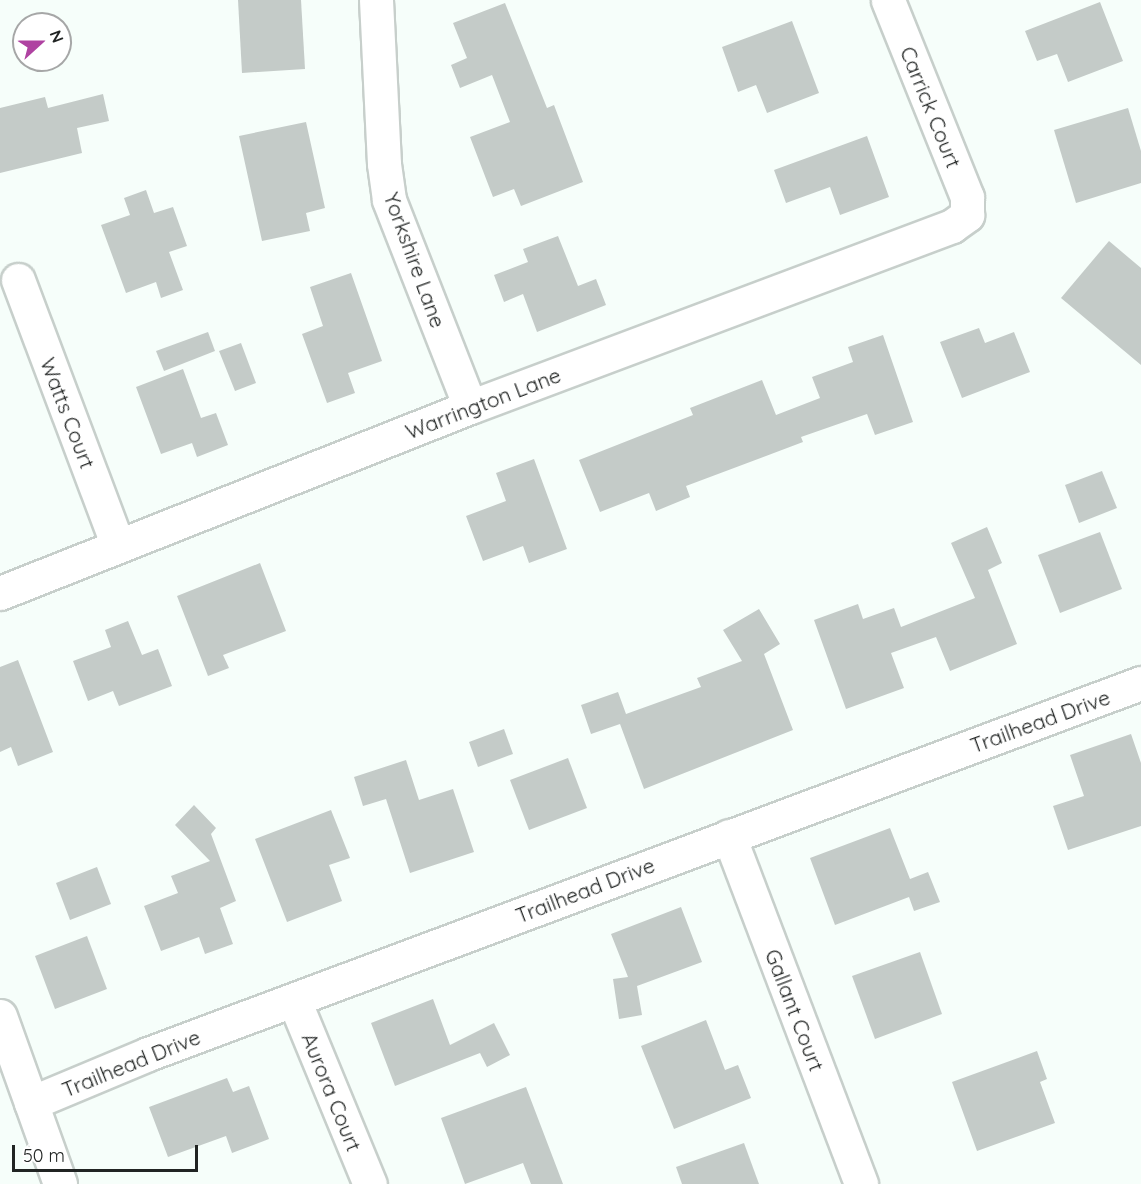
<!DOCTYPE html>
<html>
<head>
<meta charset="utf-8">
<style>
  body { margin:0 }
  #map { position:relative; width:1141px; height:1184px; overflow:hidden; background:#f6fefa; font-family:Quicksand,sans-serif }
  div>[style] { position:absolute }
  .building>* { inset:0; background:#c4cbc8 }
  .roads { filter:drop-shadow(2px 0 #c7cfcb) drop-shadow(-2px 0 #c7cfcb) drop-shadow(0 2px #c7cfcb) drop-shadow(0 -2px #c7cfcb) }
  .minor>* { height:33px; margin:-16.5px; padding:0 16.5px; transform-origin:16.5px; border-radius:16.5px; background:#fff }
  span { translate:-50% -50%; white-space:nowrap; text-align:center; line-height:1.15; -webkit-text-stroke:4.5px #fff; paint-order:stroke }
  .street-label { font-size:21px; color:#212423 }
  .north { position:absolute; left:12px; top:12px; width:60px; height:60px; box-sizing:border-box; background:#fff; border:2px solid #a6a7a7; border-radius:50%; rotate:69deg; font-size:16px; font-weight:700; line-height:24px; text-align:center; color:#212423 }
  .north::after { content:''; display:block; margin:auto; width:21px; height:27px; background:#af42a1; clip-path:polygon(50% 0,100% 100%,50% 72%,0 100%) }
  .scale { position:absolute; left:12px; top:1145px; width:186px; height:27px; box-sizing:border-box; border:3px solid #212423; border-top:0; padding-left:8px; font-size:18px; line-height:21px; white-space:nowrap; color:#212423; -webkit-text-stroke:4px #fff; paint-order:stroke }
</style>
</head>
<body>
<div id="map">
  <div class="building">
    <i style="clip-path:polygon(238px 0,301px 0,305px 69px,242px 73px)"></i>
    <i style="clip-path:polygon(1100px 2px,1123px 61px,1068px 82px,1057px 54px,1037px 61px,1025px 31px)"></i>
    <i style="clip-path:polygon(505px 3px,547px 108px,554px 105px,583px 182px,521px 206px,514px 189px,493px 197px,470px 137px,510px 122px,492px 75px,460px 88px,451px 65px,467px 58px,453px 23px)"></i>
    <i style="clip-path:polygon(792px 21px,819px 93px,767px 113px,756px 85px,738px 92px,722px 47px)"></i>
    <i style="clip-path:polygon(103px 94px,109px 121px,77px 128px,82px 153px,0 173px,0 108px,45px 97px,48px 108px)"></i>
    <i style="clip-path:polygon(1128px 108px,1141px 151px,1141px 183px,1076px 203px,1054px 130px)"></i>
    <i style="clip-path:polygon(306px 122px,325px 208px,306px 213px,310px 231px,262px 241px,239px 136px)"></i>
    <i style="clip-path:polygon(867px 136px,889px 197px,840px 215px,830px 187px,786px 203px,774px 170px)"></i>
    <i style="clip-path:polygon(146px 190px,154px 213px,173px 207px,187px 246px,169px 252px,183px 290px,161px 298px,156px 282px,126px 293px,101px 225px,130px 215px,124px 198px)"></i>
    <i style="clip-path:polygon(558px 236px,578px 286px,596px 279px,606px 305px,537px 332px,523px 294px,504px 302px,494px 275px,528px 262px,523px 249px)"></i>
    <i style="clip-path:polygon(1109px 241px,1141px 268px,1141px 365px,1061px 298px)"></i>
    <i style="clip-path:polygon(351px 273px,382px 361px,348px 373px,355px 393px,327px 403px,302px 334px,323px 326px,310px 287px)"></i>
    <i style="clip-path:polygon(979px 328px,985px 343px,1014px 332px,1030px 372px,962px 398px,940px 342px)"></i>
    <i style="clip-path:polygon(208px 332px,215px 351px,164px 371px,156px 351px)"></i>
    <i style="clip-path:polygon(883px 335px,913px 422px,875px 435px,867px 414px,801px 437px,803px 442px,686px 486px,690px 497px,656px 511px,649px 493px,600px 512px,579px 460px,693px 415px,690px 408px,762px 380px,776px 415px,820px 398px,812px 377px,853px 362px,848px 347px)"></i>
    <i style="clip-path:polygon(241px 343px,256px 383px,235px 391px,219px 351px)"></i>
    <i style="clip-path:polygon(183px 369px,201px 418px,216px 413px,228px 445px,197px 457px,192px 443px,161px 454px,136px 387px)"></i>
    <i style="clip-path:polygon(534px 459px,567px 549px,529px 563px,523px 546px,483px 561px,466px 516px,506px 501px,496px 473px)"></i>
    <i style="clip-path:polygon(1102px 471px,1117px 508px,1079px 523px,1065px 485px)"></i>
    <i style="clip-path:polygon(987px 527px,1002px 563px,988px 570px,1017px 644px,950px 671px,936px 637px,891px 653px,904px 688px,846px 709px,814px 620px,858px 604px,863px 619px,894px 608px,901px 627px,975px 598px,951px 543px)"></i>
    <i style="clip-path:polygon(1100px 532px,1122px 589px,1060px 613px,1038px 555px)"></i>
    <i style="clip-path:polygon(260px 563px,286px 631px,223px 655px,229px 668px,208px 676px,177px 596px)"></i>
    <i style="clip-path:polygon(759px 609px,780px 644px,764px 654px,793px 730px,644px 789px,620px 724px,591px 734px,581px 705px,618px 692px,626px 714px,701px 687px,697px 678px,742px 661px,723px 630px)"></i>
    <i style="clip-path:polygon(128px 621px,142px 655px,158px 649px,172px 686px,119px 706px,113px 691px,88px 701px,73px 661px,111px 647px,105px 630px)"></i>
    <i style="clip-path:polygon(18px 660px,53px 752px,18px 766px,11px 747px,0 752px,0 667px)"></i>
    <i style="clip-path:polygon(504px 729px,513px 754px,478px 767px,469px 742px)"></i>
    <i style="clip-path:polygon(1131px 734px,1141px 763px,1141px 826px,1068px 850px,1053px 806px,1084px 796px,1070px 755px)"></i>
    <i style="clip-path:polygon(568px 758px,587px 808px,529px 830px,510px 780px)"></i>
    <i style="clip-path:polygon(406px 760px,419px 800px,453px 789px,474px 852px,410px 873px,386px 799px,363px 806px,354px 777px)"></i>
    <i style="clip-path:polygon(194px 805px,216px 828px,211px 834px,236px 901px,220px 908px,233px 944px,205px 954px,199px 937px,161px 951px,144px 906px,178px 893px,171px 876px,210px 861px,175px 825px)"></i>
    <i style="clip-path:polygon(331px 810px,350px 858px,329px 865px,342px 901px,287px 922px,255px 839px)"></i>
    <i style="clip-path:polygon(890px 828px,910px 879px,928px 872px,940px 902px,914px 911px,909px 897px,835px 925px,810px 858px)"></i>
    <i style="clip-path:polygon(97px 867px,111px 904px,70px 920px,56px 883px)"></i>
    <i style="clip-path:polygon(681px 907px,702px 962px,637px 986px,642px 1015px,619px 1019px,613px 979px,628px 977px,611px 934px)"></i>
    <i style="clip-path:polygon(87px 936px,107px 989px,55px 1009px,35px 956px)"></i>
    <i style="clip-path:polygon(920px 952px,942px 1014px,875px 1039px,852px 976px)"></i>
    <i style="clip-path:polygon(433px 999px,450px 1045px,494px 1023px,510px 1055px,487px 1067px,480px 1053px,395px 1086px,371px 1023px)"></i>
    <i style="clip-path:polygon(706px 1020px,725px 1070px,738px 1065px,751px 1098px,674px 1129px,641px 1046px)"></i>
    <i style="clip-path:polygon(1037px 1051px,1047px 1079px,1040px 1082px,1055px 1123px,977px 1151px,952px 1082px)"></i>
    <i style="clip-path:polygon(227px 1078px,233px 1092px,249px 1086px,269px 1139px,232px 1153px,226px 1136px,168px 1157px,149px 1107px)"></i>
    <i style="clip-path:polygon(526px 1087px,563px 1184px,531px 1184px,523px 1163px,465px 1184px,441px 1118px)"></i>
    <i style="clip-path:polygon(744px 1143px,759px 1184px,682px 1184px,676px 1167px)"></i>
  </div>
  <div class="roads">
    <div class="minor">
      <i style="left:376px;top:0;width:164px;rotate:87.2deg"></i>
      <i style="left:384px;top:164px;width:36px;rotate:82deg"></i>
      <i style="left:389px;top:200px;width:222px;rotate:68.6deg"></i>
      <i style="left:18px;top:280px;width:284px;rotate:69.4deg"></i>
      <i style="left:0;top:593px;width:505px;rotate:-21.59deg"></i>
      <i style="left:470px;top:407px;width:515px;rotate:-20.58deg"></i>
      <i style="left:952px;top:226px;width:19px;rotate:-36deg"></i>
      <i style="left:967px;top:215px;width:18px;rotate:-90deg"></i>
      <i style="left:967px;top:197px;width:212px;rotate:-111.9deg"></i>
      <i style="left:729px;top:836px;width:372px;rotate:69.2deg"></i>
      <i style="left:294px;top:1000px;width:199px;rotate:67.6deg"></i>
      <i style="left:0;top:1016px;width:178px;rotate:70.3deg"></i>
      <i style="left:31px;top:1103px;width:127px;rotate:-22.7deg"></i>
      <i style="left:148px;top:1054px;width:1060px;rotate:-20.49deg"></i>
    </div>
  </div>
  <div class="street-label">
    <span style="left:931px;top:107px;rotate:68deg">Carrick Court</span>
    <span style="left:415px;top:260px;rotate:70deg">Yorkshire Lane</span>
    <span style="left:483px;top:403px;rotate:-21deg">Warrington Lane</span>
    <span style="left:68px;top:413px;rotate:69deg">Watts Court</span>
    <span style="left:1040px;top:721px;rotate:-20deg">Trailhead Drive</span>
    <span style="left:585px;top:890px;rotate:-21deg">Trailhead Drive</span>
    <span style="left:795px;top:1010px;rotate:69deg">Gallant Court</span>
    <span style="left:131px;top:1063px;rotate:-22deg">Trailhead Drive</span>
    <span style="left:332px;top:1092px;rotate:68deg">Aurora Court</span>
  </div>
  <div class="north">N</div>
  <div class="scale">50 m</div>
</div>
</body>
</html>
